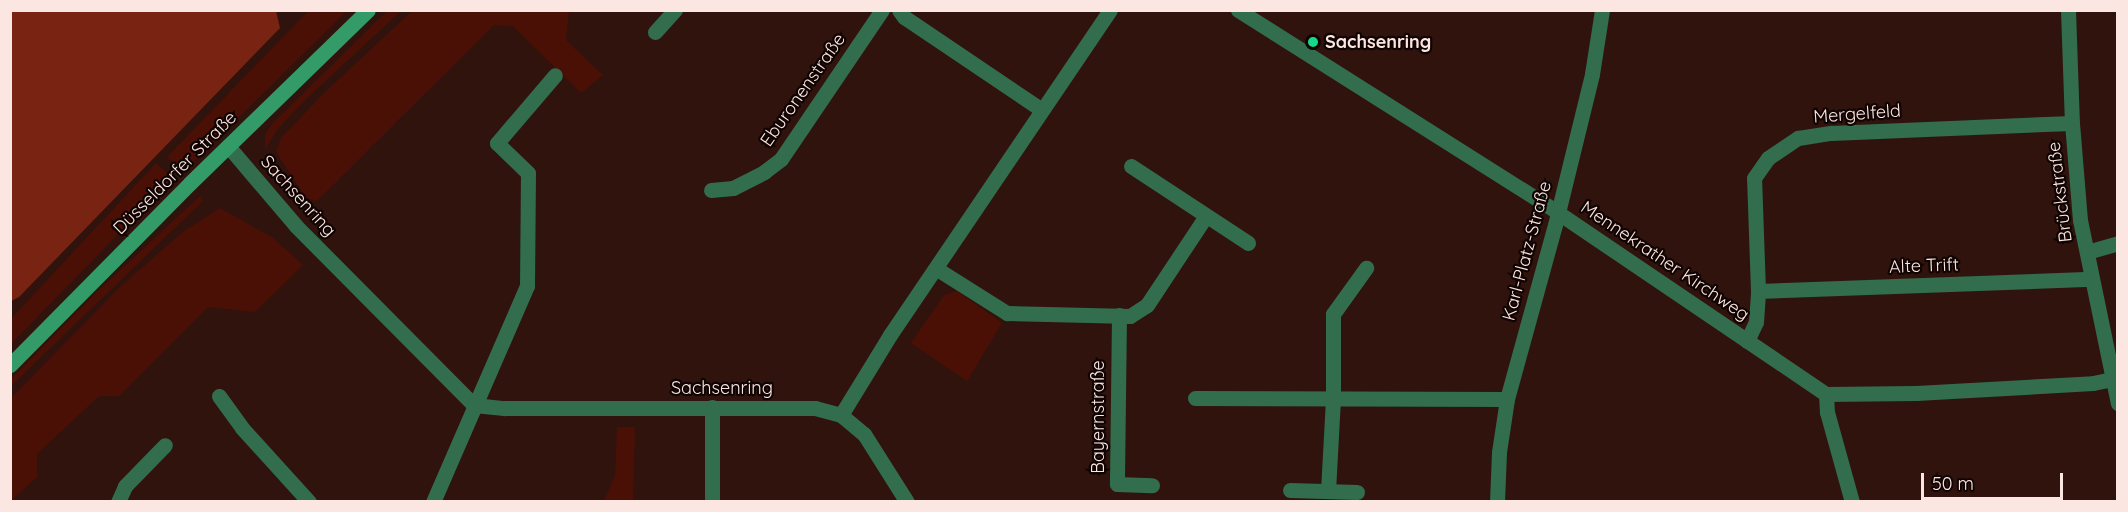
<!DOCTYPE html>
<html>
<head>
<meta charset="utf-8">
<style>
  body { margin:0 }
  #map { position:relative; width:2128px; height:512px; overflow:hidden; background:#30130d; font-family:Quicksand,sans-serif }
  div>[style] { position:absolute }
  .green>* { inset:0; background:#4a1005 }
  .forest>* { inset:0; background:#792413 }
  .street>* { height:15px; margin:-7.5px; padding:0 7.5px; transform-origin:7.5px; border-radius:7.5px; background:#326d4d }
  .secondary>* { height:15px; margin:-7.5px; padding:0 7.5px; transform-origin:7.5px; border-radius:7.5px; background:#339b68 }
  .dots>* { width:16px; height:16px; translate:-50% -50%; box-sizing:border-box; border:3px solid #100403; border-radius:50% }
  span { translate:-50% -50%; white-space:nowrap; text-align:center; line-height:1.15; -webkit-text-stroke:4.5px #100403; paint-order:stroke }
  .poi-label { font-size:18px; color:#fce6e1; font-weight:700 }
  .left { translate:0 -50%; text-align:left }
  .street-label { font-size:18px; color:#fce6e1 }
  .frame { position:absolute; inset:0; border:12px solid #fce6e1; pointer-events:none }
  .scale { position:absolute; left:1921px; top:473px; width:142px; height:27px; box-sizing:border-box; border:3px solid #fce6e1; border-top:0; padding-left:8px; font-size:18px; line-height:21px; white-space:nowrap; color:#fce6e1; -webkit-text-stroke:4px #100403; paint-order:stroke }
</style>
</head>
<body>
<div id="map">
  <div class="green">
    <i style="clip-path:polygon(309px 10px,347px 11px,184px 171px,167px 157px)"></i>
    <i style="clip-path:polygon(387px 11px,401px 11px,305px 100px,276px 131px,265px 150px,265px 135px,271px 125px)"></i>
    <i style="clip-path:polygon(412px 11px,569px 11px,566px 40px,603px 75px,581px 93px,513px 26px,494px 25px,317px 201px,306px 198px,276px 152px,281px 138px,323px 94px)"></i>
    <i style="clip-path:polygon(156px 163px,173px 178px,11px 344px,11px 319px)"></i>
    <i style="clip-path:polygon(200px 196px,203px 201px,11px 386px,11px 379px,101px 288px)"></i>
    <i style="clip-path:polygon(220px 208px,273px 238px,303px 265px,255px 312px,208px 307px,119px 396px,99px 396px,37px 454px,37px 477px,11px 501px,11px 398px,121px 286px,184px 231px)"></i>
    <i style="clip-path:polygon(957px 291px,1002px 323px,967px 381px,911px 343px,944px 295px)"></i>
    <i style="clip-path:polygon(617px 427px,635px 427px,633px 501px,604px 501px,615px 476px)"></i>
  </div>
  <div class="forest">
    <i style="clip-path:polygon(11px 10px,276px 11px,280px 28px,19px 297px,11px 301px)"></i>
  </div>
  <div class="street">
    <i style="left:899px;top:10px;width:9px;rotate:54deg"></i>
    <i style="left:904px;top:17px;width:166px;rotate:34deg"></i>
    <i style="left:1238px;top:10px;width:378px;rotate:32.3deg"></i>
    <i style="left:1557px;top:212px;width:325px;rotate:34.1deg"></i>
    <i style="left:1826px;top:394px;width:90px;rotate:-0.6deg"></i>
    <i style="left:1916px;top:393px;width:177px;rotate:-3.2deg"></i>
    <i style="left:2093px;top:383px;width:19px;rotate:-12deg"></i>
    <i style="left:2068px;top:10px;width:113px;rotate:88deg"></i>
    <i style="left:2072px;top:123px;width:97px;rotate:85.3deg"></i>
    <i style="left:2080px;top:220px;width:187px;rotate:78.3deg"></i>
    <i style="left:655px;top:32px;width:30px;rotate:-48deg"></i>
    <i style="left:228px;top:146px;width:105px;rotate:49.6deg"></i>
    <i style="left:296px;top:226px;width:252px;rotate:45.2deg"></i>
    <i style="left:474px;top:405px;width:30px;rotate:6deg"></i>
    <i style="left:504px;top:408px;width:311px"></i>
    <i style="left:815px;top:408px;width:27px;rotate:15deg"></i>
    <i style="left:841px;top:415px;width:30px;rotate:40deg"></i>
    <i style="left:864px;top:434px;width:80px;rotate:57.7deg"></i>
    <i style="left:1131px;top:166px;width:140px;rotate:33.3deg"></i>
    <i style="left:711px;top:190px;width:22px;rotate:-5deg"></i>
    <i style="left:733px;top:188px;width:35px;rotate:-27deg"></i>
    <i style="left:764px;top:172px;width:21px;rotate:-37deg"></i>
    <i style="left:781px;top:159px;width:180px;rotate:-55.9deg"></i>
    <i style="left:2087px;top:252px;width:32px;rotate:-16deg"></i>
    <i style="left:937px;top:269px;width:83px;rotate:32.2deg"></i>
    <i style="left:1007px;top:313px;width:123px;rotate:1.4deg"></i>
    <i style="left:1130px;top:316px;width:20px;rotate:-33deg"></i>
    <i style="left:1147px;top:305px;width:107px;rotate:-56.5deg"></i>
    <i style="left:1758px;top:291px;width:334px;rotate:-2.1deg"></i>
    <i style="left:1119px;top:315px;width:169px;rotate:90.7deg"></i>
    <i style="left:1117px;top:484px;width:35px;rotate:2deg"></i>
    <i style="left:1747px;top:341px;width:21px;rotate:-65deg"></i>
    <i style="left:1756px;top:322px;width:31px;rotate:-86deg"></i>
    <i style="left:1758px;top:291px;width:113px;rotate:-92deg"></i>
    <i style="left:1754px;top:178px;width:24px;rotate:-55deg"></i>
    <i style="left:1768px;top:158px;width:36px;rotate:-34deg"></i>
    <i style="left:1798px;top:138px;width:33px;rotate:-9deg"></i>
    <i style="left:1831px;top:133px;width:241px;rotate:-2.4deg"></i>
    <i style="left:1826px;top:394px;width:18px;rotate:87deg"></i>
    <i style="left:1827px;top:412px;width:93px;rotate:74.5deg"></i>
    <i style="left:219px;top:396px;width:39px;rotate:54deg"></i>
    <i style="left:242px;top:428px;width:100px;rotate:47.8deg"></i>
    <i style="left:1195px;top:398px;width:312px;rotate:0.2deg"></i>
    <i style="left:841px;top:415px;width:94px;rotate:-58.5deg"></i>
    <i style="left:890px;top:335px;width:392px;rotate:-55.9deg"></i>
    <i style="left:1290px;top:490px;width:67px;rotate:1.7deg"></i>
    <i style="left:1328px;top:491px;width:92px;rotate:-86.9deg"></i>
    <i style="left:1333px;top:399px;width:85px;rotate:-90deg"></i>
    <i style="left:1333px;top:314px;width:57px;rotate:-54.3deg"></i>
    <i style="left:118px;top:502px;width:17px;rotate:-66deg"></i>
    <i style="left:125px;top:486px;width:57px;rotate:-45.7deg"></i>
    <i style="left:433px;top:502px;width:236px;rotate:-66.5deg"></i>
    <i style="left:527px;top:286px;width:113px;rotate:-89.5deg"></i>
    <i style="left:528px;top:173px;width:43px;rotate:-135.9deg"></i>
    <i style="left:497px;top:143px;width:89px;rotate:-49.5deg"></i>
    <i style="left:712px;top:502px;width:95px;rotate:-90deg"></i>
    <i style="left:1497px;top:502px;width:50px;rotate:-87.7deg"></i>
    <i style="left:1499px;top:452px;width:54px;rotate:-81.4deg"></i>
    <i style="left:1507px;top:399px;width:180px;rotate:-74.6deg"></i>
    <i style="left:1555px;top:225px;width:155px;rotate:-76.2deg"></i>
    <i style="left:1592px;top:74px;width:65px;rotate:-81.1deg"></i>
  </div>
  <div class="secondary">
    <i style="left:10px;top:365px;width:256px;rotate:-45.3deg"></i>
    <i style="left:190px;top:183px;width:248px;rotate:-44.2deg"></i>
  </div>
  <div class="dots">
    <i style="left:1313px;top:42px;background:#15d989"></i>
  </div>
  <div class="poi-label">
    <span class="left" style="left:1325px;top:42px">Sachsenring</span>
  </div>
  <div class="street-label">
    <span style="left:803px;top:90px;rotate:-55deg">Eburonenstraße</span>
    <span style="left:1857px;top:114px;rotate:-4deg">Mergelfeld</span>
    <span style="left:175px;top:173px;rotate:-45deg">Düsseldorfer Straße</span>
    <span style="left:2060px;top:192px;rotate:-97deg">Brückstraße</span>
    <span style="left:298px;top:196px;rotate:48deg">Sachsenring</span>
    <span style="left:1527px;top:251px;rotate:-75deg">Karl-Platz-Straße</span>
    <span style="left:1665px;top:261px;rotate:34deg">Mennekrather Kirchweg</span>
    <span style="left:1924px;top:266px;rotate:-2deg">Alte Trift</span>
    <span style="left:722px;top:388px">Sachsenring</span>
    <span style="left:1098px;top:417px;rotate:-90deg">Bayernstraße</span>
  </div>
  <div class="frame"></div>
  <div class="scale">50 m</div>
</div>
</body>
</html>
